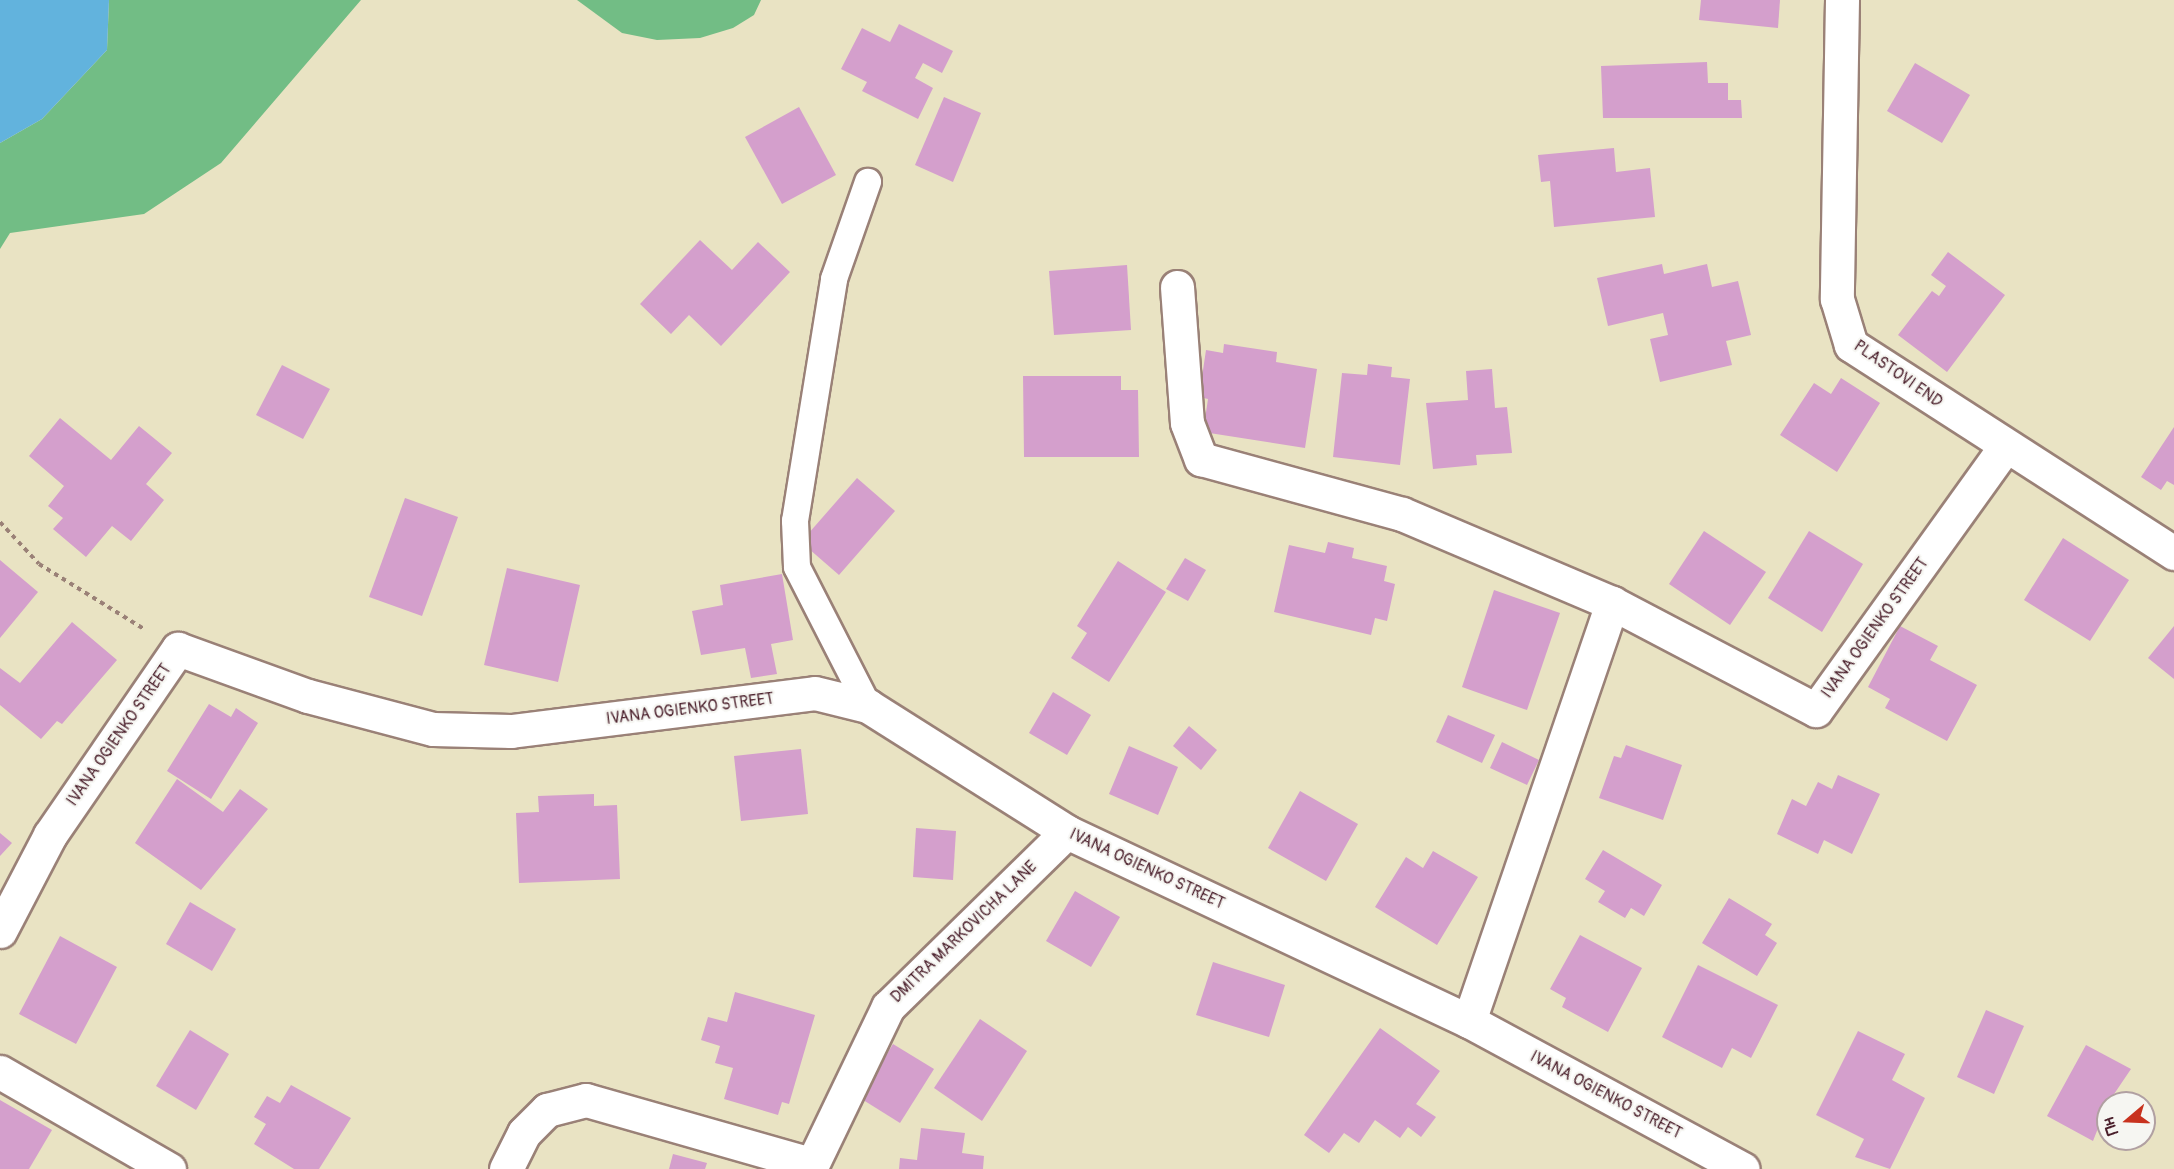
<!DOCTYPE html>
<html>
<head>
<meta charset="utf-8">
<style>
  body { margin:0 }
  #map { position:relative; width:2174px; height:1169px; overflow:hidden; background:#e9e3c3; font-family:Pangolin,sans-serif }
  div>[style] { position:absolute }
  .forest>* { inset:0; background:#72bd85 }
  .water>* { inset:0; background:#62b3dd }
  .building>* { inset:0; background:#d49fcc }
  .path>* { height:4px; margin-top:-2px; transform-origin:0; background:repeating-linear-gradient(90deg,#9a8177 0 4.5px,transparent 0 9px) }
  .roads { filter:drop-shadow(2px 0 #9a8177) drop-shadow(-2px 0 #9a8177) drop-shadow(0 2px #9a8177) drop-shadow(0 -2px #9a8177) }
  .lane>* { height:26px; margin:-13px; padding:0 13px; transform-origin:13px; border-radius:13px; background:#fff }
  .street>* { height:33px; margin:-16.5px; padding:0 16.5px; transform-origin:16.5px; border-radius:16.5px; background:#fff }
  span { translate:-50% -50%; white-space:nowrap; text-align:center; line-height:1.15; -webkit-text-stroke:4.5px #f6f6f2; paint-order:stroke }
  .street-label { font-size:16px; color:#4a1f2b }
  .north { position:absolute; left:2096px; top:1091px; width:60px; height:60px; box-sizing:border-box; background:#f6f6f2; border:2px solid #b1a0a2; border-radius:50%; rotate:251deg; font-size:16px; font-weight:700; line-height:24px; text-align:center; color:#4a1f2b }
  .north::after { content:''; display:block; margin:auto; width:21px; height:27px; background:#c8321e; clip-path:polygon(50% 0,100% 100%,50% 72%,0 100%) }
</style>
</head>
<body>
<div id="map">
  <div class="forest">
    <i style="clip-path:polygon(109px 0,361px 0,221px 163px,144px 214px,10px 233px,0 249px,0 143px,42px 119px,107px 50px)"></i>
    <i style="clip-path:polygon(577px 0,761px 0,754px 15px,733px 28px,700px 38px,657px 40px,622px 33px)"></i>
  </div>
  <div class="water">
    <i style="clip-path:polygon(0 0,109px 0,107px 50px,42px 119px,0 143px)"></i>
  </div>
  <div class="building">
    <i style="clip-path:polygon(1701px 0,1780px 0,1778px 28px,1699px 20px)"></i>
    <i style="clip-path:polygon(899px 24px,953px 51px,942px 73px,923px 63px,915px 78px,933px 88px,918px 119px,862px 91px,867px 82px,841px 69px,862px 28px,890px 42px)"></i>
    <i style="clip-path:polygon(1707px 62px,1708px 83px,1728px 83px,1728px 100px,1741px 100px,1742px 118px,1603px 118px,1601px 66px)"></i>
    <i style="clip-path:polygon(1915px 63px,1970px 95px,1942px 143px,1887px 111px)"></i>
    <i style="clip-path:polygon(944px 97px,981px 113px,953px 182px,915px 165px)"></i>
    <i style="clip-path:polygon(799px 107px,836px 175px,782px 204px,745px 137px)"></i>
    <i style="clip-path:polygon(1614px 148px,1616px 172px,1650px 168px,1655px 217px,1554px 227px,1550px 181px,1541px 182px,1538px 155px)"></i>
    <i style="clip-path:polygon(700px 240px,732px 270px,758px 242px,790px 272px,721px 346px,689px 315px,671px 334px,640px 304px)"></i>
    <i style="clip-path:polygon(1948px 252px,2005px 295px,1947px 372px,1898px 335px,1932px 291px,1939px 296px,1946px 286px,1931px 275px)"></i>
    <i style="clip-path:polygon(1662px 264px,1664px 274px,1707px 264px,1712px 287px,1738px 281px,1751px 335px,1726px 341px,1732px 365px,1660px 382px,1650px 339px,1668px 335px,1663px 313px,1608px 326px,1597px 278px)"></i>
    <i style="clip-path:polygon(1127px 265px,1131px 330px,1054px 335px,1049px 271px)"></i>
    <i style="clip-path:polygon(1224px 344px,1277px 352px,1276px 362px,1317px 369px,1305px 448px,1203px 432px,1208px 399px,1199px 397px,1206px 350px,1223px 353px)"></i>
    <i style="clip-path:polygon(1368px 364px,1392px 367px,1391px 377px,1410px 379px,1400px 465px,1333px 457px,1342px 373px,1367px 375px)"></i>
    <i style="clip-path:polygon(282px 365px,330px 389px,303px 439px,256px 415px)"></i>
    <i style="clip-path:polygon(1492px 369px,1495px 408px,1507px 407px,1512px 453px,1476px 455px,1477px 465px,1433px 469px,1426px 403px,1468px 400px,1466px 371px)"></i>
    <i style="clip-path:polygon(1023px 376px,1121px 376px,1121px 390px,1138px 390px,1139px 457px,1024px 457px)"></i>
    <i style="clip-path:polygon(1841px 378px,1880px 403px,1837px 472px,1780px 435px,1814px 383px,1831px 394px)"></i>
    <i style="clip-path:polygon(60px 418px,111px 460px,139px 426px,172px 453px,146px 484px,164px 500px,131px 541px,112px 526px,86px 557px,53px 529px,63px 518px,48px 506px,64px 486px,29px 456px)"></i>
    <i style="clip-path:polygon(2174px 427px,2174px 485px,2167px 481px,2161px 490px,2141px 477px)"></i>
    <i style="clip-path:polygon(857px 478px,895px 511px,839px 575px,801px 542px)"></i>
    <i style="clip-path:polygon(405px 498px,458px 517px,422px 616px,369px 597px)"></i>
    <i style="clip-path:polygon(1704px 531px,1766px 572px,1730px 625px,1669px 584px)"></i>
    <i style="clip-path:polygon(1809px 531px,1863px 564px,1822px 632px,1768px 598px)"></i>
    <i style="clip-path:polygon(2063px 538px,2129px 580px,2090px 641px,2024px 600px)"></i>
    <i style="clip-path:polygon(1328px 542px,1354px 548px,1352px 558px,1387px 566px,1384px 581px,1395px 584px,1387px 621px,1375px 618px,1371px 635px,1274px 612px,1289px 545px,1325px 553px)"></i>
    <i style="clip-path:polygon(1185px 558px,1206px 570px,1188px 601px,1166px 589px)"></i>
    <i style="clip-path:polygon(0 560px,38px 592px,0 638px)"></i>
    <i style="clip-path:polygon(1118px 561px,1166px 592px,1109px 682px,1071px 658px,1087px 633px,1077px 626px)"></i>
    <i style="clip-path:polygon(507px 568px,580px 585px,558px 682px,484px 665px)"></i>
    <i style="clip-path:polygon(782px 574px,793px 640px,771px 644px,777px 674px,751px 678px,745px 648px,701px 655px,692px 611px,723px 605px,720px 585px)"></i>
    <i style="clip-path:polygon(1494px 590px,1560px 613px,1527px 710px,1462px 687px)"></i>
    <i style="clip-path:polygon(72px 622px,117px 660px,62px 724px,57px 721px,41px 739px,0 705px,0 668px,20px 683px)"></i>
    <i style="clip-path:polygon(1900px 626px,1938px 646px,1930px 660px,1977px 685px,1947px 741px,1885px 708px,1890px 699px,1868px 687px)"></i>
    <i style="clip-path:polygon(2174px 626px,2174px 679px,2148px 658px)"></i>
    <i style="clip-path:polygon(1053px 692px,1091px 715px,1067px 755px,1029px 733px)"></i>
    <i style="clip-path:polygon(209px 704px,231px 717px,236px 708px,258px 723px,211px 799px,167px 771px)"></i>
    <i style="clip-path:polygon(1448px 715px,1495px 735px,1482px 763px,1436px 742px)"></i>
    <i style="clip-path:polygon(1189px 726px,1217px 750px,1201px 770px,1173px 746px)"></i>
    <i style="clip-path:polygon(1502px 742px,1539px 760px,1527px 785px,1490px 768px)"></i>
    <i style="clip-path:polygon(1626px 745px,1682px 765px,1663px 820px,1599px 798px,1614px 756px,1621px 758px)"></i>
    <i style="clip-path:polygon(1129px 746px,1178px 767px,1158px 815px,1109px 794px)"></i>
    <i style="clip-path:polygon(801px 749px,808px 814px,741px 821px,734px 756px)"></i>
    <i style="clip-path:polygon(1838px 775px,1880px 794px,1852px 854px,1824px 840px,1818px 854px,1777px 834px,1792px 799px,1806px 806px,1818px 782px,1832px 789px)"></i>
    <i style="clip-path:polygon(177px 779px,223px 812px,240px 789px,268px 809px,201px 890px,135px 843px)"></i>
    <i style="clip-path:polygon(1300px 791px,1358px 824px,1326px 881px,1268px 848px)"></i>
    <i style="clip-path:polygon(594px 794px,594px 806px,617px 805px,620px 879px,519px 883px,516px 813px,539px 812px,538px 796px)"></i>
    <i style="clip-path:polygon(916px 828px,956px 831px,953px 880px,913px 877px)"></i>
    <i style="clip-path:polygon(0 833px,12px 843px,0 856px)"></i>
    <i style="clip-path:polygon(1603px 850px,1662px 885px,1644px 916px,1631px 908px,1625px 918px,1598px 902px,1605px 891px,1585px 879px)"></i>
    <i style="clip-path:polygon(1433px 851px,1478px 877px,1437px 945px,1375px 907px,1406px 857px,1423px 868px)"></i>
    <i style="clip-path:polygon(1075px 891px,1120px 917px,1091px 967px,1046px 941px)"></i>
    <i style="clip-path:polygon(1729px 898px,1772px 924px,1765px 935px,1777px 943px,1757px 976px,1702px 943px)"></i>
    <i style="clip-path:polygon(190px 902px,236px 929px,212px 971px,166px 944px)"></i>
    <i style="clip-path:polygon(1580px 935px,1642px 968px,1608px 1032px,1562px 1007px,1566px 998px,1550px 989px)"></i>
    <i style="clip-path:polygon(60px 936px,117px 967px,76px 1044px,19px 1014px)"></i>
    <i style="clip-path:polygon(1213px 962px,1285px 985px,1269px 1037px,1196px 1015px)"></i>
    <i style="clip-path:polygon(1698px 965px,1778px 1005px,1751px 1058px,1732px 1048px,1722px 1068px,1662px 1037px)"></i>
    <i style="clip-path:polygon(735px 992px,815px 1015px,789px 1104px,782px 1102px,778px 1115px,724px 1099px,733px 1068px,715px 1063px,720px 1046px,701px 1040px,708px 1017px,727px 1022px)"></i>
    <i style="clip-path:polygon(1986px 1010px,2024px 1026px,1994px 1094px,1957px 1077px)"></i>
    <i style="clip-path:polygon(980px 1019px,1027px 1051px,982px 1121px,934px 1088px)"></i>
    <i style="clip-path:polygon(1380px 1028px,1440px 1071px,1416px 1104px,1436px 1117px,1421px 1137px,1408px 1127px,1400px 1138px,1375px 1120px,1359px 1143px,1344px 1133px,1329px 1153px,1304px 1135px)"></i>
    <i style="clip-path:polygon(190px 1030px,229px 1054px,196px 1110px,156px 1086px)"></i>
    <i style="clip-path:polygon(1858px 1031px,1905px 1054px,1892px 1080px,1925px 1098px,1890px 1169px,1855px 1157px,1864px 1139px,1816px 1115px)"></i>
    <i style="clip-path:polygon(893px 1044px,934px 1069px,900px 1123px,860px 1098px)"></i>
    <i style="clip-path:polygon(2086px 1045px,2131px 1069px,2108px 1103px,2093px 1141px,2047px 1116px)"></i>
    <i style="clip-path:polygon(291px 1085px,351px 1118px,319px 1169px,294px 1169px,254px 1144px,266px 1124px,254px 1117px,267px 1096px,280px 1103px)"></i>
    <i style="clip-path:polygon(0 1100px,52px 1130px,29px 1169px,0 1169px)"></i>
    <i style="clip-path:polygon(921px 1128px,965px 1133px,962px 1153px,984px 1156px,983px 1169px,899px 1169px,900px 1158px,917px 1160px)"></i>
    <i style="clip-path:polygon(673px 1154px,707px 1163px,705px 1169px,669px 1169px)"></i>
  </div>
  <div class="path">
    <i style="left:0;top:522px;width:57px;rotate:47.1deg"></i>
    <i style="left:39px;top:564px;width:123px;rotate:31.8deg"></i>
  </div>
  <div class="roads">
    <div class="lane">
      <i style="left:868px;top:706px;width:156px;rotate:-117.1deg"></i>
      <i style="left:797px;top:567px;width:46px;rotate:-92.5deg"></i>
      <i style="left:795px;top:521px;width:245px;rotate:-80.8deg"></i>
      <i style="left:834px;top:279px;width:103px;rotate:-70.7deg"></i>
    </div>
    <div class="street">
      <i style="left:1842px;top:0;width:299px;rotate:91deg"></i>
      <i style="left:1837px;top:299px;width:48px;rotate:73.1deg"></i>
      <i style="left:1851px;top:345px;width:384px;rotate:32.8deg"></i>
      <i style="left:1177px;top:287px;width:136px;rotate:85.8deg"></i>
      <i style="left:1187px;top:423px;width:39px;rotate:69deg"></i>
      <i style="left:1201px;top:459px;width:208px;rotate:15.3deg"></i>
      <i style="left:1402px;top:514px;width:228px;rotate:23deg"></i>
      <i style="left:1612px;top:603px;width:230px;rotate:27.7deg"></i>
      <i style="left:1816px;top:710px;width:324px;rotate:-54.3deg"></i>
      <i style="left:0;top:931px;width:108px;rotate:-62.5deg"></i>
      <i style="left:50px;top:835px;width:226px;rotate:-55.5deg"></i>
      <i style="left:178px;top:649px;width:138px;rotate:19.9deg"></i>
      <i style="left:308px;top:696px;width:129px;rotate:14.8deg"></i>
      <i style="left:433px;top:729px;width:78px;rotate:1.5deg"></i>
      <i style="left:511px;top:731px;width:306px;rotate:-7.1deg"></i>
      <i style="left:815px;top:693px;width:55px;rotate:13.8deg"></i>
      <i style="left:868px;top:706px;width:236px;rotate:32.3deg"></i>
      <i style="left:1067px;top:832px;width:444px;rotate:25.2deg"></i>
      <i style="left:1469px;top:1021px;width:311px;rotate:28.4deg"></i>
      <i style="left:1469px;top:1021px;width:442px;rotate:-71.1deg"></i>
      <i style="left:0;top:1072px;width:195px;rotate:29.9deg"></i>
      <i style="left:506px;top:1169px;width:40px;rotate:-63.4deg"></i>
      <i style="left:524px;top:1133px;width:33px;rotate:-45deg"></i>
      <i style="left:547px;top:1110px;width:40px;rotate:-14.4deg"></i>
      <i style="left:586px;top:1100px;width:233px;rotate:15.9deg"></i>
      <i style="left:810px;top:1169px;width:180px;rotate:-64.3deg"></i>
      <i style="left:888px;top:1007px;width:250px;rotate:-44.4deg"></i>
    </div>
  </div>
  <div class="street-label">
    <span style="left:1898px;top:374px;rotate:35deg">PLASTOVI END</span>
    <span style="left:1875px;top:628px;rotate:-54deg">IVANA OGIENKO STREET</span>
    <span style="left:690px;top:709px;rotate:-7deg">IVANA OGIENKO STREET</span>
    <span style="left:119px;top:735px;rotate:-55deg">IVANA OGIENKO STREET</span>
    <span style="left:1147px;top:869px;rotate:25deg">IVANA OGIENKO STREET</span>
    <span style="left:964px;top:932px;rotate:-44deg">DMITRA MARKOVICHA LANE</span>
    <span style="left:1606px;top:1095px;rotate:28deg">IVANA OGIENKO STREET</span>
  </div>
  <div class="north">Пн</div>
</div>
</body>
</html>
